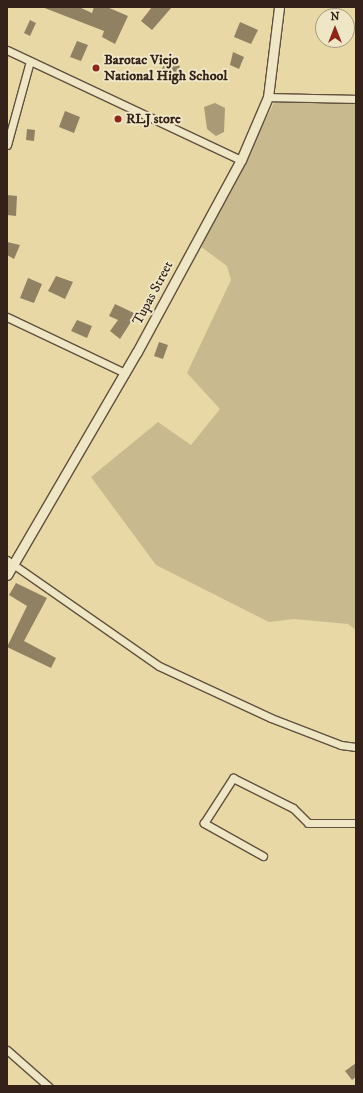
<!DOCTYPE html>
<html>
<head>
<meta charset="utf-8">
<style>
  body { margin:0 }
  #map { position:relative; width:363px; height:1093px; overflow:hidden; background:#e7d8a6; font-family:"IM FELL DW Pica",serif }
  div>[style] { position:absolute }
  .green>* { inset:0; background:#c9b98e }
  .water>* { inset:0; background:#aa9a76 }
  .building>* { inset:0; background:#918163 }
  .roads { filter:drop-shadow(1px 0 #61503d) drop-shadow(-1px 0 #61503d) drop-shadow(0 1px #61503d) drop-shadow(0 -1px #61503d) }
  .minor>* { height:7px; margin:-3.5px; padding:0 3.5px; transform-origin:3.5px; border-radius:3.5px; background:#efe6c5 }
  .tertiary>* { height:9px; margin:-4.5px; padding:0 4.5px; transform-origin:4.5px; border-radius:4.5px; background:#efe6c5 }
  .dots>* { width:11px; height:11px; translate:-50% -50%; box-sizing:border-box; border:2px solid #efe6c5; border-radius:50% }
  span { translate:-50% -50%; white-space:nowrap; text-align:center; line-height:1.15; -webkit-text-stroke:4px #efe6c5; paint-order:stroke }
  .poi-label { font-size:14px; color:#34221a; font-weight:700 }
  .left { translate:0 -50%; text-align:left }
  .street-label { font-size:14px; color:#34221a }
  .frame { position:absolute; inset:0; border:8px solid #34221a; pointer-events:none }
  .north { position:absolute; left:315px; top:8px; width:40px; height:40px; box-sizing:border-box; background:#efe6c5; border:1px solid #a49881; border-radius:50%; rotate:0deg; font-size:11px; font-weight:700; line-height:16px; text-align:center; color:#34221a }
  .north::after { content:''; display:block; margin:auto; width:14px; height:18px; background:#8f2418; clip-path:polygon(50% 0,100% 100%,50% 72%,0 100%) }
</style>
</head>
<body>
<div id="map">
  <div class="green">
    <i style="clip-path:polygon(356px 100px,356px 630px,348px 624px,294px 619px,269px 622px,156px 565px,91px 477px,158px 422px,191px 445px,220px 409px,187px 373px,231px 280px,227px 266px,200px 246px,275px 101px)"></i>
  </div>
  <div class="water">
    <i style="clip-path:polygon(215px 103px,225px 108px,224px 132px,216px 136px,207px 129px,204px 107px)"></i>
  </div>
  <div class="building">
    <i style="clip-path:polygon(42px 7px,79px 7px,92px 13px,94px 7px,107px 7px,128px 16px,115px 44px,102px 37px,104px 31px)"></i>
    <i style="clip-path:polygon(152px 7px,172px 7px,152px 30px,141px 21px)"></i>
    <i style="clip-path:polygon(30px 20px,36px 23px,30px 36px,24px 33px)"></i>
    <i style="clip-path:polygon(240px 22px,258px 30px,251px 44px,234px 37px)"></i>
    <i style="clip-path:polygon(77px 41px,88px 45px,81px 61px,70px 57px)"></i>
    <i style="clip-path:polygon(233px 52px,244px 57px,239px 69px,230px 65px)"></i>
    <i style="clip-path:polygon(165px 61px,180px 66px,177px 74px,162px 69px)"></i>
    <i style="clip-path:polygon(65px 111px,80px 117px,74px 133px,59px 127px)"></i>
    <i style="clip-path:polygon(27px 129px,35px 130px,34px 141px,26px 140px)"></i>
    <i style="clip-path:polygon(7px 195px,17px 196px,16px 216px,7px 215px)"></i>
    <i style="clip-path:polygon(7px 242px,20px 245px,14px 259px,7px 255px)"></i>
    <i style="clip-path:polygon(56px 276px,73px 282px,65px 299px,48px 291px)"></i>
    <i style="clip-path:polygon(28px 278px,42px 284px,34px 303px,20px 298px)"></i>
    <i style="clip-path:polygon(115px 304px,136px 314px,120px 339px,110px 331px,118px 320px,109px 316px)"></i>
    <i style="clip-path:polygon(77px 320px,92px 326px,87px 338px,71px 331px)"></i>
    <i style="clip-path:polygon(159px 342px,168px 345px,163px 359px,154px 356px)"></i>
    <i style="clip-path:polygon(16px 583px,47px 598px,24px 641px,56px 658px,51px 668px,7px 647px,27px 606px,9px 595px)"></i>
    <i style="clip-path:polygon(356px 1063px,356px 1077px,352px 1080px,345px 1071px)"></i>
  </div>
  <div class="roads">
    <div class="minor">
      <i style="left:7px;top:50px;width:259px;rotate:25.2deg"></i>
      <i style="left:268px;top:97px;width:88px;rotate:1.3deg"></i>
      <i style="left:7px;top:145px;width:87px;rotate:-74.7deg"></i>
      <i style="left:7px;top:317px;width:131px;rotate:25.4deg"></i>
      <i style="left:7px;top:560px;width:185px;rotate:34.9deg"></i>
      <i style="left:159px;top:666px;width:123px;rotate:24.9deg"></i>
      <i style="left:271px;top:718px;width:75px;rotate:21.1deg"></i>
      <i style="left:341px;top:745px;width:15px;rotate:8deg"></i>
      <i style="left:263px;top:856px;width:68px;rotate:-150.8deg"></i>
      <i style="left:204px;top:823px;width:54px;rotate:-57.2deg"></i>
      <i style="left:233px;top:778px;width:67px;rotate:26.6deg"></i>
      <i style="left:293px;top:808px;width:21px;rotate:45deg"></i>
      <i style="left:308px;top:823px;width:48px"></i>
      <i style="left:7px;top:1050px;width:55px;rotate:41.3deg"></i>
    </div>
    <div class="tertiary">
      <i style="left:7px;top:575px;width:258px;rotate:-59.8deg"></i>
      <i style="left:137px;top:352px;width:218px;rotate:-61.6deg"></i>
      <i style="left:241px;top:160px;width:69px;rotate:-66.8deg"></i>
      <i style="left:268px;top:97px;width:91px;rotate:-83deg"></i>
    </div>
  </div>
  <div class="dots">
    <i style="left:96px;top:68px;background:#8f2418"></i>
    <i style="left:118px;top:119px;background:#8f2418"></i>
  </div>
  <div class="poi-label">
    <span class="left" style="left:104px;top:68px">Barotac Viejo<br>National High School</span>
    <span class="left" style="left:126px;top:119px">RLJ store</span>
  </div>
  <div class="street-label">
    <span style="left:153px;top:293px;rotate:-62deg">Tupas Street</span>
  </div>
  <div class="frame"></div>
  <div class="north">N</div>
</div>
</body>
</html>
